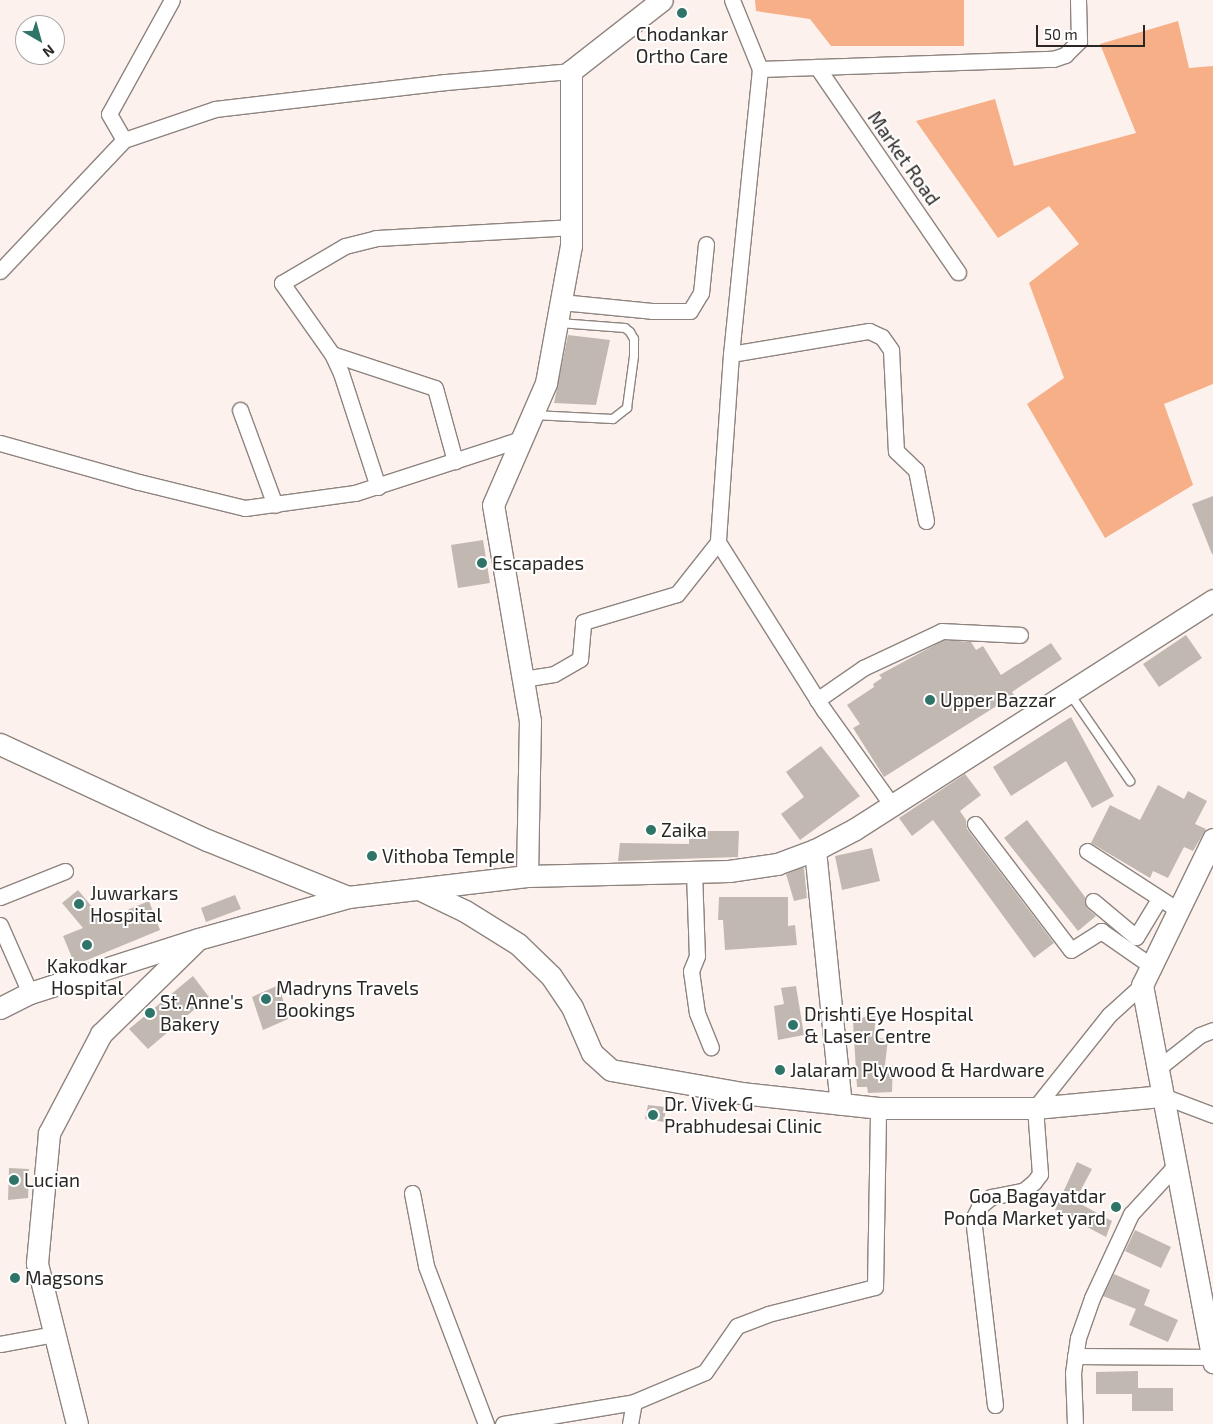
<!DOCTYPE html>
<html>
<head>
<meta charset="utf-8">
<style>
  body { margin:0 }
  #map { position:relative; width:1213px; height:1424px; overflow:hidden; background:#fcf1ec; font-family:"Exo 2",sans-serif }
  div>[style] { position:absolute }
  .green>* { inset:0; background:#f6af87 }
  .building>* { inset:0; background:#c2b8b2 }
  .roads { filter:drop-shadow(1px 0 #8e847f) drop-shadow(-1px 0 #8e847f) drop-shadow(0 1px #8e847f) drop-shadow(0 -1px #8e847f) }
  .lane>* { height:8px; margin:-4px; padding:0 4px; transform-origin:4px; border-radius:4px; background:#fff }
  .street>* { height:15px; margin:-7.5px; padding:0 7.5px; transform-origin:7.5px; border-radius:7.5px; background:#fff }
  .secondary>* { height:21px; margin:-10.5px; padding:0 10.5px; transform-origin:10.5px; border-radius:10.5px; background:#fff }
  .dots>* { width:14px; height:14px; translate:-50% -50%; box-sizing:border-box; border:2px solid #fff; border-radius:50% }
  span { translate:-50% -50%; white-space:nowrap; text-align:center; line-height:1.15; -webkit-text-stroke:4px #fff; paint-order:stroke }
  .poi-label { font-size:19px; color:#2b2725 }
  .left { translate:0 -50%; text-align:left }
  .right { translate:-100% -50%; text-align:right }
  .street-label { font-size:19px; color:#2b2725 }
  .north { position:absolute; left:15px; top:15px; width:50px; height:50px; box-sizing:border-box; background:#fff; border:1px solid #aaa9a8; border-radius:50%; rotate:142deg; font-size:14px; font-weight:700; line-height:20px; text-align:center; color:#2b2725 }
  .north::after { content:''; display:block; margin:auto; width:18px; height:22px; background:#2f7468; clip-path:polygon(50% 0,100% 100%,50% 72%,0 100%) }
  .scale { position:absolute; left:1036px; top:25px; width:109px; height:22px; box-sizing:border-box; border:2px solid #2b2725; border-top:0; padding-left:6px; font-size:15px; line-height:18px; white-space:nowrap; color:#2b2725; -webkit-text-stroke:4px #fff; paint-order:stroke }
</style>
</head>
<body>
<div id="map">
  <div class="green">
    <i style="clip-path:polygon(755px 0,964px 0,964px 46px,831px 46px,810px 19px,756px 11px)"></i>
    <i style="clip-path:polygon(1178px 21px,1189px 68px,1213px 66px,1213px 384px,1164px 404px,1193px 485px,1105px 538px,1027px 404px,1064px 378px,1029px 283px,1079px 244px,1049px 206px,998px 238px,916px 121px,995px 99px,1014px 166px,1136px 133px,1100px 44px)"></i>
  </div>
  <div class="building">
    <i style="clip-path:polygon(568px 335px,610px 340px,596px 405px,554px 403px)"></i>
    <i style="clip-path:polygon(1213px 496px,1213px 554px,1212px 554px,1192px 504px)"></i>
    <i style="clip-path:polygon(483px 540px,490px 583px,458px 588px,451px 545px)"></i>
    <i style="clip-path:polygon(1186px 635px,1202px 658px,1159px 687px,1143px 664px)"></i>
    <i style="clip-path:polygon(944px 640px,971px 642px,976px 650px,983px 646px,1001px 675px,1051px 643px,1062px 659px,1012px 692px,1014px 695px,884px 777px,853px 728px,860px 724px,847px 705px,874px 687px,873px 684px,882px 678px,879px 675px)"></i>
    <i style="clip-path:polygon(1071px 717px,1114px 796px,1092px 808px,1066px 761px,1011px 796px,993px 767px)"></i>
    <i style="clip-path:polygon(821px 746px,860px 796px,800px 840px,781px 814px,804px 797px,786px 772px)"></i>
    <i style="clip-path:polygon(965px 774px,981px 795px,960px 811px,966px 820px,967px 829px,1054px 943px,1034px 958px,933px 820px,912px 836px,899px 818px)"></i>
    <i style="clip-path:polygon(1158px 785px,1184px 799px,1188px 791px,1207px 801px,1195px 824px,1206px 829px,1193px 851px,1184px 847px,1168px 878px,1153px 871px,1150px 878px,1091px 843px,1110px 805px,1140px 820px)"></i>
    <i style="clip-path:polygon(1027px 820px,1085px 897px,1087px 908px,1096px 916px,1078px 931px,1004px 838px)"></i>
    <i style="clip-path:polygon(689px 831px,739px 831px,738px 857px,618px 861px,620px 843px,689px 844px)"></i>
    <i style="clip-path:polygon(872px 848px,880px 881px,842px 890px,835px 856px)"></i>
    <i style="clip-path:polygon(801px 868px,804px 868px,807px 898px,794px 901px,786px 874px)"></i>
    <i style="clip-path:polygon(78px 890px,103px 920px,149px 901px,160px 930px,75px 965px,63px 936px,83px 928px,62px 903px)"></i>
    <i style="clip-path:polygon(235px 895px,241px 909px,206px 922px,201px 908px)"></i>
    <i style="clip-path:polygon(719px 897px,788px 897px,788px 926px,795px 925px,797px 945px,725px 950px,723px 920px,718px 920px)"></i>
    <i style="clip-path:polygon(193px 976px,209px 997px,148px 1049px,129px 1029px)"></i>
    <i style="clip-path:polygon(279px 985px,288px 1019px,263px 1030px,252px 997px)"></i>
    <i style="clip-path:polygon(796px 986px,804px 1035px,778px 1040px,774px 1006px,784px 1004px,781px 988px)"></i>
    <i style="clip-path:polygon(876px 1012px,874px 1038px,888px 1039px,885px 1065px,893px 1065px,892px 1092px,868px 1093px,867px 1087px,857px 1087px,853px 1022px)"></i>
    <i style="clip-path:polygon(648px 1105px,666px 1107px,664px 1122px,645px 1119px)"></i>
    <i style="clip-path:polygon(1077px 1162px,1092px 1169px,1075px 1201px,1112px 1221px,1106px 1237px,1055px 1210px)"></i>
    <i style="clip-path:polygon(9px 1168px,29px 1169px,28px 1198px,8px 1200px)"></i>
    <i style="clip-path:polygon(1135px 1230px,1171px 1247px,1161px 1268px,1125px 1251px)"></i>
    <i style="clip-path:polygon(1114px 1274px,1150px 1290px,1144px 1305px,1178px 1320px,1168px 1342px,1129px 1325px,1136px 1309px,1103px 1296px)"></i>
    <i style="clip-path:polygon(1138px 1371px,1138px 1388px,1173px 1388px,1173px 1411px,1132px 1411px,1132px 1394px,1096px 1394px,1096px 1372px)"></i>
  </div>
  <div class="roads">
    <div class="lane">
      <i style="left:533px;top:415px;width:80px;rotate:2.9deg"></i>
      <i style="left:613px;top:419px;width:18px;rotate:-38deg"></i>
      <i style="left:627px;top:408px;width:52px;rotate:-82.3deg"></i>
      <i style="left:634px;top:356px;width:17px;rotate:-90deg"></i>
      <i style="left:634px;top:339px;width:8px;rotate:-120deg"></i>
      <i style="left:630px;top:332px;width:6px;rotate:-141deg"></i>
      <i style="left:625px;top:328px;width:66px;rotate:-175.7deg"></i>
      <i style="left:1070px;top:694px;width:106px;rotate:55.4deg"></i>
    </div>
    <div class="street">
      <i style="left:732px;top:0;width:74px;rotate:67.9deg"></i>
      <i style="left:760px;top:69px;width:286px;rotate:95.8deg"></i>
      <i style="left:731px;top:354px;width:188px;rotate:94deg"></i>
      <i style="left:718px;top:542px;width:199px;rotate:57.8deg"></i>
      <i style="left:824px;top:710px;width:115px;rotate:54.5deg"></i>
      <i style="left:817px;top:67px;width:249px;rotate:55.5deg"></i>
      <i style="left:760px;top:69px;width:293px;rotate:-2deg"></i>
      <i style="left:1053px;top:59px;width:13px;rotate:-18deg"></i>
      <i style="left:1065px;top:55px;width:20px;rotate:-45deg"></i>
      <i style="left:1079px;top:41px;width:41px;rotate:-91.4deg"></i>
      <i style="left:124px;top:140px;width:30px;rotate:-120deg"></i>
      <i style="left:109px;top:114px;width:130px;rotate:-61.1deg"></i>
      <i style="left:0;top:271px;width:180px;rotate:-46.6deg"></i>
      <i style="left:124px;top:140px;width:96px;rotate:-18.8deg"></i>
      <i style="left:215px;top:109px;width:232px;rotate:-6.7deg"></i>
      <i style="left:445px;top:82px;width:126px;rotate:-5deg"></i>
      <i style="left:561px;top:302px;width:91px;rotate:5.6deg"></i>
      <i style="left:652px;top:311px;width:38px"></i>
      <i style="left:690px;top:311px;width:21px;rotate:-59deg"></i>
      <i style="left:701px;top:293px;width:49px;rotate:-84.2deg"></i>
      <i style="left:332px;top:354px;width:108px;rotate:18.3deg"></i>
      <i style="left:435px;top:388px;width:76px;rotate:74.7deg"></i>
      <i style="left:731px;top:354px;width:140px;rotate:-9.5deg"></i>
      <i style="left:869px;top:331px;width:14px;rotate:25deg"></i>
      <i style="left:882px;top:337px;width:16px;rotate:55deg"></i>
      <i style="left:891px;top:350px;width:101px;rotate:87.2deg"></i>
      <i style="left:896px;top:451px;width:28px;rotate:44deg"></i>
      <i style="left:916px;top:470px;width:52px;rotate:78.9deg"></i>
      <i style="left:240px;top:410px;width:101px;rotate:69.8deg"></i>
      <i style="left:0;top:443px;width:144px;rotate:15.7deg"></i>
      <i style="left:139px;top:482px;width:109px;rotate:13.8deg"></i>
      <i style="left:245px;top:508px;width:111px;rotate:-7.8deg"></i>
      <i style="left:355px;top:493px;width:175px;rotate:-18deg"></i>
      <i style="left:378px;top:487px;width:120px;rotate:-108deg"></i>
      <i style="left:341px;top:373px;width:21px;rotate:-115deg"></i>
      <i style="left:332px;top:354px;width:87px;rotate:-125.2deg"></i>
      <i style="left:282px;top:283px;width:73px;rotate:-30.4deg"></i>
      <i style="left:345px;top:246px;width:32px;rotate:-14deg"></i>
      <i style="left:376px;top:238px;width:195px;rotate:-3.2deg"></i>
      <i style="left:523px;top:679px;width:31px;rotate:-9deg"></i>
      <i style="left:554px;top:674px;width:30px;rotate:-30deg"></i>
      <i style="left:580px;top:659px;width:37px;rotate:-85deg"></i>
      <i style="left:583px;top:622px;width:98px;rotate:-16.6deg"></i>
      <i style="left:677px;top:594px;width:66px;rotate:-51.7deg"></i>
      <i style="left:817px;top:700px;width:56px;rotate:-34.8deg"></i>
      <i style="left:863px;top:668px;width:87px;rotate:-25.1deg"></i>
      <i style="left:942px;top:631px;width:78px;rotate:2.9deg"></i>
      <i style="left:975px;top:824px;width:158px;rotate:52.7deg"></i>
      <i style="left:1071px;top:950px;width:36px;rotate:-32deg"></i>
      <i style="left:1101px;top:931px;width:60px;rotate:34.8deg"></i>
      <i style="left:1087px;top:851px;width:108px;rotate:33deg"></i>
      <i style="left:694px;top:872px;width:84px;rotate:88deg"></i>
      <i style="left:697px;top:956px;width:16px;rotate:112deg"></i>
      <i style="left:691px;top:971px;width:42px;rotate:81.9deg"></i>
      <i style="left:697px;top:1013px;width:37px;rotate:68deg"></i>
      <i style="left:0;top:897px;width:70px;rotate:-21.8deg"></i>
      <i style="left:1093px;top:901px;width:56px;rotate:39.9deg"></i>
      <i style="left:1136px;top:937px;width:44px;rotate:-58.8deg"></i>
      <i style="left:0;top:925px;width:74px;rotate:66.2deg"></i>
      <i style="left:1157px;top:1069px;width:55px;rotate:-38.3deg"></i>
      <i style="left:1200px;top:1035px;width:14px;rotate:-21deg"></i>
      <i style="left:1163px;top:1096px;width:53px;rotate:20.8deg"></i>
      <i style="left:412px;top:1193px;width:74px;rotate:79.1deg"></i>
      <i style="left:426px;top:1266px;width:169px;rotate:69.2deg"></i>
      <i style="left:0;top:1344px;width:56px;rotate:-10.3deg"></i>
      <i style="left:1075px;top:1356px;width:137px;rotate:0.4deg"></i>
      <i style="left:995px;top:1405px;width:187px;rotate:-96.7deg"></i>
      <i style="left:973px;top:1219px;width:13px;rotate:-63deg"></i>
      <i style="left:979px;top:1207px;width:16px;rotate:-40deg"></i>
      <i style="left:991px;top:1197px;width:33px;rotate:-11deg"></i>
      <i style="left:1023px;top:1191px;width:14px;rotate:-39deg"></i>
      <i style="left:1034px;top:1182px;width:10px;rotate:-53deg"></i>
      <i style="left:1040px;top:1174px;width:66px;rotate:-94.3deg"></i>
      <i style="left:1035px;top:1108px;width:119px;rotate:-51.5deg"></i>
      <i style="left:1109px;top:1015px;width:45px;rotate:-42.3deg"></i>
      <i style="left:503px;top:1424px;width:133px;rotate:-9.5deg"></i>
      <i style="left:630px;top:1424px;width:22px;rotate:-80deg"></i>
      <i style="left:634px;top:1402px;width:77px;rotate:-22.9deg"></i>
      <i style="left:705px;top:1372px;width:56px;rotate:-55.2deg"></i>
      <i style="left:737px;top:1326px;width:33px;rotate:-21deg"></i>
      <i style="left:768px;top:1314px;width:110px;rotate:-14.2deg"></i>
      <i style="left:875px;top:1287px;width:179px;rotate:-89deg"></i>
      <i style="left:1075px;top:1424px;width:51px;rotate:-92.2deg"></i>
      <i style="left:1073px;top:1373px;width:35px;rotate:-82deg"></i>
      <i style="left:1078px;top:1338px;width:42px;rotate:-70.7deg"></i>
      <i style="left:1092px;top:1298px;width:93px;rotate:-65.1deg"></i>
      <i style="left:1131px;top:1214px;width:67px;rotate:-47.4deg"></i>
    </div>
    <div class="secondary">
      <i style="left:0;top:744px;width:228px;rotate:24.9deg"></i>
      <i style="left:207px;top:840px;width:152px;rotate:22deg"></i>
      <i style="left:1213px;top:839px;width:162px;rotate:115.9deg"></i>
      <i style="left:1142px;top:985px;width:384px;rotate:79.3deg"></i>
      <i style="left:815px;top:850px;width:255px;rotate:84.2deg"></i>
      <i style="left:527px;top:876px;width:155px;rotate:-88.9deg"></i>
      <i style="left:530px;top:721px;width:219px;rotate:-99.7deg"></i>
      <i style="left:493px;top:505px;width:133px;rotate:-66.5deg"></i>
      <i style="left:546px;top:383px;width:139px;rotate:-79.7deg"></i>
      <i style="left:571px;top:246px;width:175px;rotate:-90deg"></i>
      <i style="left:571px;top:71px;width:115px;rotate:-38deg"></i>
      <i style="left:419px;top:889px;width:51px;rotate:25.6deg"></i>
      <i style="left:465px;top:911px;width:62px;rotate:31.9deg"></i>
      <i style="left:518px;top:944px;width:46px;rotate:44.1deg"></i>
      <i style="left:551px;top:976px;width:37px;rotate:56deg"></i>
      <i style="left:572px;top:1007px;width:50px;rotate:66.5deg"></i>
      <i style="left:592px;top:1053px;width:25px;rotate:42deg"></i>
      <i style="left:611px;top:1070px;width:132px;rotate:10deg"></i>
      <i style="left:741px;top:1093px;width:138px;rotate:6.2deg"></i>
      <i style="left:878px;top:1108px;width:157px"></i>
      <i style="left:1035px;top:1108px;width:129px;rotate:-5.4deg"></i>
      <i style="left:0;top:1008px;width:34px;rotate:-27deg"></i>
      <i style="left:30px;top:993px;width:176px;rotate:-17.8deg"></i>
      <i style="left:198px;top:939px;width:156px;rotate:-15.6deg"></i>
      <i style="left:348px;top:897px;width:180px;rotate:-6.7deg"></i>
      <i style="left:527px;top:876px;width:202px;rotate:-1.4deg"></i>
      <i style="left:729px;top:871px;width:49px;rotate:-8.3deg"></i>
      <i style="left:777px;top:864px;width:40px;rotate:-20.2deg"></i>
      <i style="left:815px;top:850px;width:45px;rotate:-27.7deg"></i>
      <i style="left:855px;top:829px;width:425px;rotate:-32.6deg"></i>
      <i style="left:77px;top:1424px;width:166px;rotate:-104deg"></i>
      <i style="left:37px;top:1263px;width:131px;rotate:-84.7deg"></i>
      <i style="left:49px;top:1133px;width:112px;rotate:-62.3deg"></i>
      <i style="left:101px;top:1034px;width:132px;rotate:-44.4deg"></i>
    </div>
  </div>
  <div class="dots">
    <i style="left:682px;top:13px;background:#2f7468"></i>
    <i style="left:482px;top:563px;background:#2f7468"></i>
    <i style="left:930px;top:700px;background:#2f7468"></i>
    <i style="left:651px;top:830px;background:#2f7468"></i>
    <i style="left:372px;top:856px;background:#2f7468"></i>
    <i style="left:79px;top:904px;background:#2f7468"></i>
    <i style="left:87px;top:945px;background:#2f7468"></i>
    <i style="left:266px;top:999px;background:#2f7468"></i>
    <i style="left:150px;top:1013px;background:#2f7468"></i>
    <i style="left:793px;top:1025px;background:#2f7468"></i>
    <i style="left:780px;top:1070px;background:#2f7468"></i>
    <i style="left:653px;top:1115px;background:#2f7468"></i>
    <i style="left:14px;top:1180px;background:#2f7468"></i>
    <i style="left:1116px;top:1207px;background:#2f7468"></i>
    <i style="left:15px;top:1278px;background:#2f7468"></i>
  </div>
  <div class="poi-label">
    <span style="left:682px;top:45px">Chodankar<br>Ortho Care</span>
    <span class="left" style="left:492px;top:563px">Escapades</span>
    <span class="left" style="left:940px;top:700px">Upper Bazzar</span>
    <span class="left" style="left:661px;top:830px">Zaika</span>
    <span class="left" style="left:382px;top:856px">Vithoba Temple</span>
    <span class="left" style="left:90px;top:904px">Juwarkars<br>Hospital</span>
    <span style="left:87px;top:977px">Kakodkar<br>Hospital</span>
    <span class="left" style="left:276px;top:999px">Madryns Travels<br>Bookings</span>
    <span class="left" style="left:160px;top:1013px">St. Anne's<br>Bakery</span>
    <span class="left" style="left:804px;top:1025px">Drishti Eye Hospital<br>&amp; Laser Centre</span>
    <span class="left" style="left:790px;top:1070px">Jalaram Plywood &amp; Hardware</span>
    <span class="left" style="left:664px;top:1115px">Dr. Vivek G<br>Prabhudesai Clinic</span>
    <span class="left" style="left:24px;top:1180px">Lucian</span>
    <span class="right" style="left:1106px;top:1207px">Goa Bagayatdar<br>Ponda Market yard</span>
    <span class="left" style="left:25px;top:1278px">Magsons</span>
  </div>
  <div class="street-label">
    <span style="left:904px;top:158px;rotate:55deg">Market Road</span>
  </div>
  <div class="north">N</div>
  <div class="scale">50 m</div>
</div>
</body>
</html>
